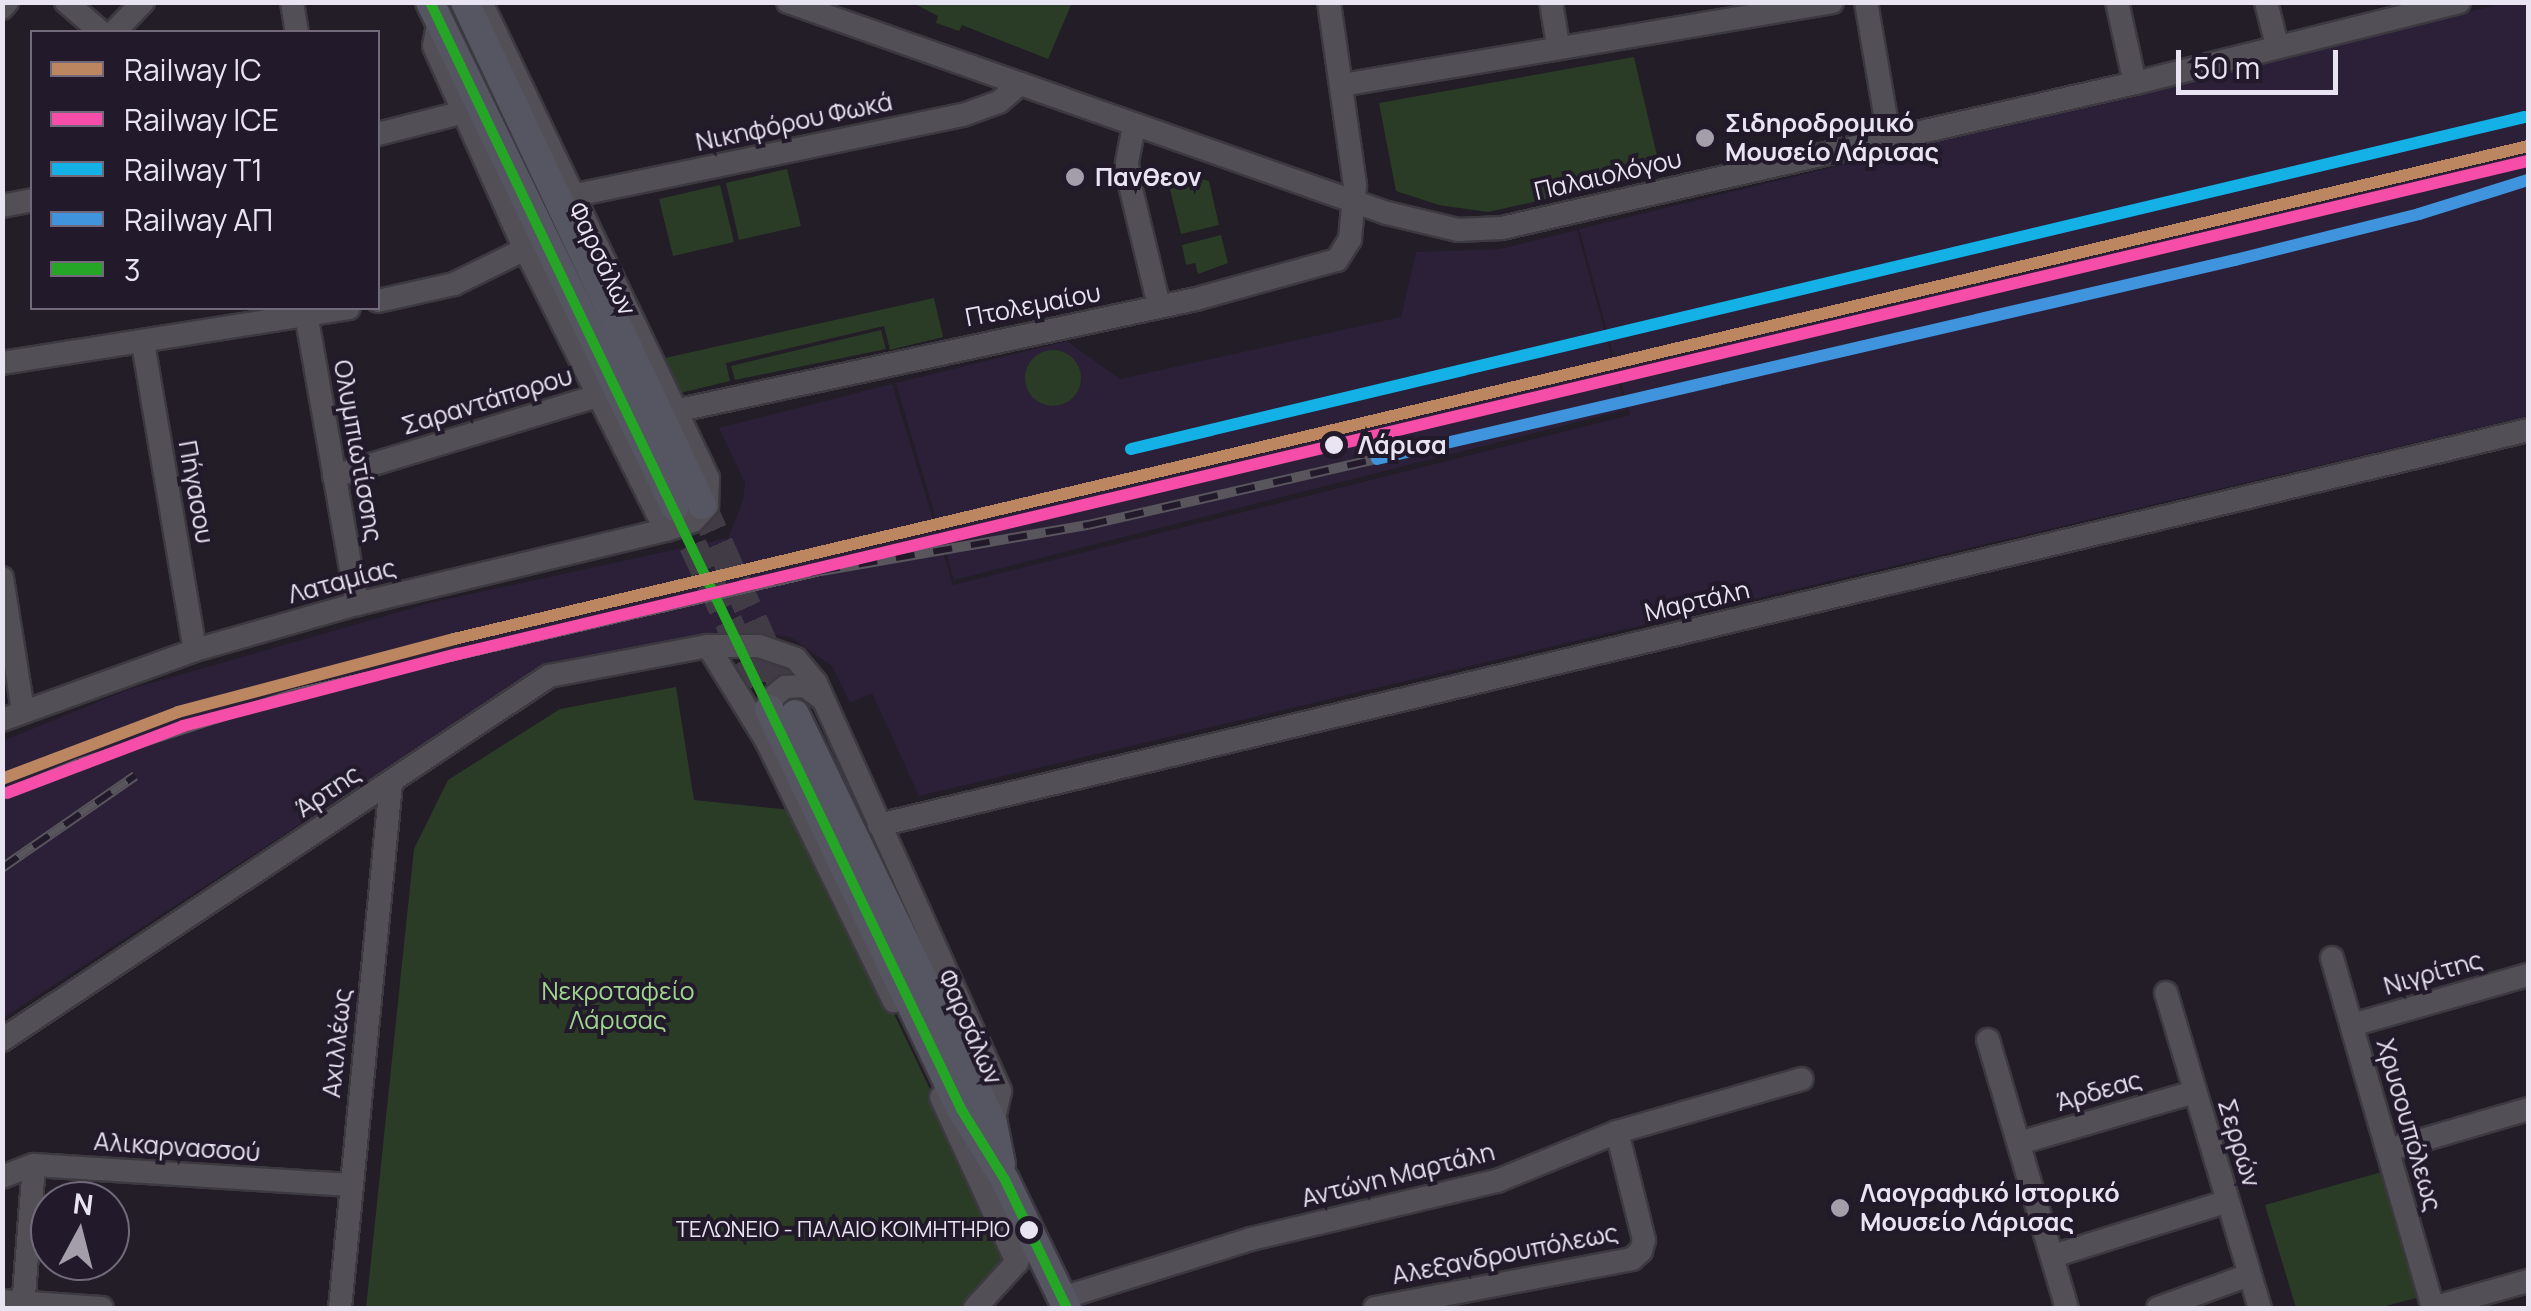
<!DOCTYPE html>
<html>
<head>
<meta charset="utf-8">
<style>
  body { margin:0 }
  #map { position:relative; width:2531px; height:1311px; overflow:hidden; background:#221d27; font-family:Manrope,sans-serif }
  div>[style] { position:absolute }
  .built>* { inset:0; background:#2b2037 }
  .green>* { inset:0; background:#2a3c25 }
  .round { border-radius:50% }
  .major-tunnel>* { height:28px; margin-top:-14px; transform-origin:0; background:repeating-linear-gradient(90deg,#403b45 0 28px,transparent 0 42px) }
  .roads { filter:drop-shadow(2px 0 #3c3940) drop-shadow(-2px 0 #3c3940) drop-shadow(0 2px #3c3940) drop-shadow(0 -2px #3c3940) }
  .minor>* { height:22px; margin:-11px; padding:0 11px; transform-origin:11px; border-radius:11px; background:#524f57 }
  .major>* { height:28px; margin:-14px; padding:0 14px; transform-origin:14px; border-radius:14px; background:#555662 }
  .rail>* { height:10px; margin-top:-5px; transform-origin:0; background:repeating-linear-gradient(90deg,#22192b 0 19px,#59555d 0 38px); box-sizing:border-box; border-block:2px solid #59555d }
  .bus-1>* { height:10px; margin:-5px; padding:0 5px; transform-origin:5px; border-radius:5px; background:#26a626 }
  .rail-1>* { height:12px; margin:-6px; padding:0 6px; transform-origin:6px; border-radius:6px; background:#bb8660 }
  .rail-2>* { height:12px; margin:-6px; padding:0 6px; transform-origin:6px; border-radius:6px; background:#f54da8 }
  .rail-3>* { height:12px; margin:-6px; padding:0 6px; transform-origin:6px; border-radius:6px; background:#14b1e7 }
  .rail-4>* { height:12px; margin:-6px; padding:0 6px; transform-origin:6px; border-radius:6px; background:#4094de }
  .dots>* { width:28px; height:28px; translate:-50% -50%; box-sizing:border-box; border:5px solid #22192b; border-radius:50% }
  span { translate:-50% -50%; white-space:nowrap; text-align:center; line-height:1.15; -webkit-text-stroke:8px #22192b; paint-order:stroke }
  .bus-label { font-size:22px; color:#e9e4f1 }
  .right { translate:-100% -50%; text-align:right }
  .street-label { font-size:25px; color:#e9e4f1 }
  .poi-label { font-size:25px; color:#e9e4f1; font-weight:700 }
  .left { translate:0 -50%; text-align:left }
  .stop-label { font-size:25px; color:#e9e4f1; font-weight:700 }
  .park-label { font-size:25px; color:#9fd58f }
  .frame { position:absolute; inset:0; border:5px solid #e9e4f1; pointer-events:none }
  .legend { position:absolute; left:30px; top:30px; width:350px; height:280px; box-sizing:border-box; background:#22192b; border:2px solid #726a7a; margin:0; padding:12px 18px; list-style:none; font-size:30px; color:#e9e4f1 }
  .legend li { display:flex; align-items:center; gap:20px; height:50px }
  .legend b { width:50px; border:2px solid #726a7a }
  .north { position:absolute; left:30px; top:1181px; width:100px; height:100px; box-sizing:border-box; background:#22192b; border:2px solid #726a7a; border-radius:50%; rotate:7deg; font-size:28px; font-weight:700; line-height:40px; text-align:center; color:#e9e4f1 }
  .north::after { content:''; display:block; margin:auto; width:35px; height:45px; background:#a39eaa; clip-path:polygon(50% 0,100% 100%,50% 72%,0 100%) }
  .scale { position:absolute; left:2176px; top:50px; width:162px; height:45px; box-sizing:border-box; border:5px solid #e9e4f1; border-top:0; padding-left:12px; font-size:30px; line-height:35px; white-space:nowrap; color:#e9e4f1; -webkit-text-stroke:8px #22192b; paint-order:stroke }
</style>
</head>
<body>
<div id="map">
  <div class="built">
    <i style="clip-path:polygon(2505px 3px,2528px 3px,2528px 416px,919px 796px,872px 693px,850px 703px,832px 666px,790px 637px,738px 629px,538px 669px,3px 1018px,3px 741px,127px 690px,434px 602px,728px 538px,743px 501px,745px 483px,719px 428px,892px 384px,953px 585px,1630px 415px,1579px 229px)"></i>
    <i style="clip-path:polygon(1577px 230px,1626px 410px,954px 580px,896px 383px,1067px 341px,1120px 379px,1401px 317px,1416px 252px,1499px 249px)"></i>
  </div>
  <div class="green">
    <i style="clip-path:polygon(911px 2px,1072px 2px,1072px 3px,1048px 59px,962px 25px,959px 31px,936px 23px,938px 16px)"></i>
    <i style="clip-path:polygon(1634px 57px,1661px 173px,1488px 212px,1439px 205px,1396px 191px,1379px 103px)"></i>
    <i style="clip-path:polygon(787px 169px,801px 226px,739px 240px,726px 183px)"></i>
    <i style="clip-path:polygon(1180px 172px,1209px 181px,1219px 225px,1181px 234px,1168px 181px)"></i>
    <i style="clip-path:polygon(720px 185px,734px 242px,673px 256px,659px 199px)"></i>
    <i style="clip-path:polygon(1221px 235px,1228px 263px,1198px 274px,1195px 263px,1186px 265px,1182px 245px)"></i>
    <i style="clip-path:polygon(934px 298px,943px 337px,890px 350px,884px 326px,726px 363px,730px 381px,680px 393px,665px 358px)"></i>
    <i style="clip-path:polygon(881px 330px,886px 349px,735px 380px,731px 366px)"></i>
    <i class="round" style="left:1025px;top:350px;width:56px;height:56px"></i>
    <i style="clip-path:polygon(676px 687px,694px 800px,791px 810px,830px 880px,938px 1106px,1005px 1260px,961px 1308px,366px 1308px,414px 849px,448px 780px,560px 709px)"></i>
    <i style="clip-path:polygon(2389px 1170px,2424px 1296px,2378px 1308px,2296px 1308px,2265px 1205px)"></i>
  </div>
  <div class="major-tunnel">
    <i style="left:702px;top:505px;width:229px;rotate:66deg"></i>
    <i style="left:675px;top:507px;width:223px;rotate:65deg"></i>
  </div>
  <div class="roads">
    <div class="minor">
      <i style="left:66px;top:2px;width:46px;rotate:40.6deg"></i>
      <i style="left:292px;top:2px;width:30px;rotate:81deg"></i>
      <i style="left:788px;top:2px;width:635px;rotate:19.41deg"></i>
      <i style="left:1387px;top:213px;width:73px;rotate:13.5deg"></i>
      <i style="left:1458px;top:230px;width:44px;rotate:-2.6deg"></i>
      <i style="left:1502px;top:228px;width:649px;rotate:-12.9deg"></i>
      <i style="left:2135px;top:83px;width:334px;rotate:-14deg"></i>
      <i style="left:1551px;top:2px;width:44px;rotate:80.8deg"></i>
      <i style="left:1866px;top:2px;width:137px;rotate:80.3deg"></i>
      <i style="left:2117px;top:2px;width:83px;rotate:77.5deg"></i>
      <i style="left:2266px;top:2px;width:44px;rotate:75.7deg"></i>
      <i style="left:2px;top:8px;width:8px;rotate:-50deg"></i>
      <i style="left:439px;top:20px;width:26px;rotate:101deg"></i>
      <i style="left:434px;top:46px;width:222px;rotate:65.9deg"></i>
      <i style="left:525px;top:249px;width:314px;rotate:63.4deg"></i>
      <i style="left:114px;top:32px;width:42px;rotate:-46deg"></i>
      <i style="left:1342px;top:85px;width:497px;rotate:-9.6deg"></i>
      <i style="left:1134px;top:126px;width:38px;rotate:101deg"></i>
      <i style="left:1127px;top:163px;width:22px;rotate:82deg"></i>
      <i style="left:1130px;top:185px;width:124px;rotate:76.5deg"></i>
      <i style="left:378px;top:134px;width:89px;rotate:-14.3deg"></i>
      <i style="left:571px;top:196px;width:400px;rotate:-11.7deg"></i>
      <i style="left:963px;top:115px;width:38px;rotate:-20deg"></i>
      <i style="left:999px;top:102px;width:28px;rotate:-41deg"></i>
      <i style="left:2px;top:206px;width:31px;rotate:-11deg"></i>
      <i style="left:378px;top:301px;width:78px;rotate:-12.6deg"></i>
      <i style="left:454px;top:284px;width:79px;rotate:-26.2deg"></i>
      <i style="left:305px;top:308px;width:301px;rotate:80deg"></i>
      <i style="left:143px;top:343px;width:311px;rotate:80.4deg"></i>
      <i style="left:2px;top:363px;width:351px;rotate:-9deg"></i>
      <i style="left:675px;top:411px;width:533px;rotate:-12.13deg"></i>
      <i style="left:1196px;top:299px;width:146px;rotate:-15.5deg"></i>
      <i style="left:1337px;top:260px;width:25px;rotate:-58deg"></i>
      <i style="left:1350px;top:239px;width:54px;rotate:-84.7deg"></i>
      <i style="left:1355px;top:185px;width:185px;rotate:-98.1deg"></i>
      <i style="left:334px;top:476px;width:276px;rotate:-16.9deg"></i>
      <i style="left:2px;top:578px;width:135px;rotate:81deg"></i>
      <i style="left:708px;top:646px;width:110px;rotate:58.3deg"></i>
      <i style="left:766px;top:740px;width:291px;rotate:63.9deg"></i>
      <i style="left:2px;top:720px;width:205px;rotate:-19.9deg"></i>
      <i style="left:195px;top:650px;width:168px;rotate:-15.9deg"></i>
      <i style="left:357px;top:604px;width:318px;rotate:-13.5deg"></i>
      <i style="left:666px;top:530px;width:28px;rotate:-18deg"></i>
      <i style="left:693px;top:521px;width:21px;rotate:-47deg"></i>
      <i style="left:707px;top:506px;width:28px;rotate:-88deg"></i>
      <i style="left:708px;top:478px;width:527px;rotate:-115.5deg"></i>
      <i style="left:768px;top:727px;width:30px;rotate:-81deg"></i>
      <i style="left:773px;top:697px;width:16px;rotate:-40deg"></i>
      <i style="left:785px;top:687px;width:20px;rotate:-3deg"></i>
      <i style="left:805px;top:686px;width:20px;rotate:37deg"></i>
      <i style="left:879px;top:825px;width:1696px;rotate:-13.47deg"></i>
      <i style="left:2332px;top:958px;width:364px;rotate:73.9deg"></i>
      <i style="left:2166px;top:993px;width:329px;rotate:73.4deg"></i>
      <i style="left:2352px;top:1025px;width:183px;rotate:-15.9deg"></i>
      <i style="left:2px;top:1040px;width:657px;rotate:-33.64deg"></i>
      <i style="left:549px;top:676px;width:162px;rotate:-10.7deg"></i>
      <i style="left:708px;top:646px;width:51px"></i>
      <i style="left:759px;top:646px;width:39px;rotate:19deg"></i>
      <i style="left:796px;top:659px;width:31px;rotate:50deg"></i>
      <i style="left:816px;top:683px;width:448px;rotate:65.7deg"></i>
      <i style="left:1000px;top:1091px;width:34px;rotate:102deg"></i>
      <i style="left:1988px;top:1040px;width:279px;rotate:73.6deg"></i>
      <i style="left:941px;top:1097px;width:182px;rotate:65.3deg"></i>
      <i style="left:2019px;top:1143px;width:182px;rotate:-16.2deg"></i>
      <i style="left:2388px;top:1150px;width:146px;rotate:-16.3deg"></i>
      <i style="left:2px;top:1177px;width:34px;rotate:-21deg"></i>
      <i style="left:34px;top:1165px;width:317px;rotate:3.6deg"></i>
      <i style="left:2053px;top:1256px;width:183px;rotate:-17.4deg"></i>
      <i style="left:1062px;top:1298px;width:198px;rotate:-17.3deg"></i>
      <i style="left:1251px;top:1239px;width:253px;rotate:-13.3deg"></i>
      <i style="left:1497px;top:1181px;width:130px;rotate:-22.2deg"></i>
      <i style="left:1617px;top:1132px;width:192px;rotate:-16deg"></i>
      <i style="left:2px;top:1301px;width:100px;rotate:4deg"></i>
      <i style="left:23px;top:1308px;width:143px;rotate:-85.6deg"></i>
      <i style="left:340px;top:1308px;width:527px;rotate:-84.45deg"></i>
      <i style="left:975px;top:1308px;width:62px;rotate:-47.6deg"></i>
      <i style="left:1017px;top:1262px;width:15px;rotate:-70deg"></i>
      <i style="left:1375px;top:1308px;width:262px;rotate:-10.8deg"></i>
      <i style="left:1632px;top:1259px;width:12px;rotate:-42deg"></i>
      <i style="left:1641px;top:1251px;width:11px;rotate:-75deg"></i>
      <i style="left:1644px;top:1240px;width:111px;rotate:-104deg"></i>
      <i style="left:2158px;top:1308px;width:97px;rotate:-19.9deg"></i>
      <i style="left:2432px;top:1308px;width:100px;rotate:-15.7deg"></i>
    </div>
    <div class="major">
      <i style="left:430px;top:2px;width:561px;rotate:64.12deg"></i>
      <i style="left:465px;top:2px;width:556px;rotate:64.77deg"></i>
      <i style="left:769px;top:709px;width:444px;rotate:64.4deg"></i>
      <i style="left:961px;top:1109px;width:84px;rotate:58.2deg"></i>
      <i style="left:1005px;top:1180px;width:142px;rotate:64.2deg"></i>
      <i style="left:795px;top:714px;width:455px;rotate:64.2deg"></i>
      <i style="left:993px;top:1124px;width:41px;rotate:78.7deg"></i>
    </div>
  </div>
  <div class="rail">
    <i style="left:2px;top:795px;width:83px;rotate:-22.6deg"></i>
    <i style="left:79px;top:763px;width:224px;rotate:-17.9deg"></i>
    <i style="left:292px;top:694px;width:543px;rotate:-13.09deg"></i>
    <i style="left:821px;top:571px;width:271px;rotate:-9.8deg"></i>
    <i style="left:1088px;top:525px;width:296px;rotate:-12.9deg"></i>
    <i style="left:2px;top:868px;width:162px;rotate:-34.7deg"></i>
  </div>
  <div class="bus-1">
    <i style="left:430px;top:2px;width:1228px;rotate:64.37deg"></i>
    <i style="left:961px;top:1109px;width:84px;rotate:58.2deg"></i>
    <i style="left:1005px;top:1180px;width:142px;rotate:64.2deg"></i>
  </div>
  <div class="rail-1">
    <i style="left:2px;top:779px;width:188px;rotate:-20.8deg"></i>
    <i style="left:178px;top:712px;width:285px;rotate:-14.8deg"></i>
    <i style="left:454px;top:639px;width:2132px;rotate:-13.37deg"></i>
  </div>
  <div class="rail-2">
    <i style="left:7px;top:793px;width:188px;rotate:-20.8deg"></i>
    <i style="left:183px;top:726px;width:284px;rotate:-14.7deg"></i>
    <i style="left:458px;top:654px;width:2128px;rotate:-13.4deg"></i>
  </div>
  <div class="rail-3">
    <i style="left:1131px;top:449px;width:1433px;rotate:-13.4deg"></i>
  </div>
  <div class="rail-4">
    <i style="left:1377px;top:459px;width:881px;rotate:-13.06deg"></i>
    <i style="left:2235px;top:260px;width:190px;rotate:-14deg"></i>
    <i style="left:2419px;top:214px;width:114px;rotate:-17.3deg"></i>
  </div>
  <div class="dots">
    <i style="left:1705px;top:138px;background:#a39eaa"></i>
    <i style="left:1075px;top:177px;background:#a39eaa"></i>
    <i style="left:1334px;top:445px;background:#e9e4f1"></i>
    <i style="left:1840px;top:1208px;background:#a39eaa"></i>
    <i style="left:1029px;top:1230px;background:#e9e4f1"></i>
  </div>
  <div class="bus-label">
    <span class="right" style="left:1010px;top:1230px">ΤΕΛΩΝΕΙΟ - ΠΑΛΑΙΟ ΚΟΙΜΗΤΗΡΙΟ</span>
  </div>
  <div class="street-label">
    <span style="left:794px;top:122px;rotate:-12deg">Νικηφόρου Φωκά</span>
    <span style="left:1608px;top:175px;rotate:-13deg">Παλαιολόγου</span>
    <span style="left:602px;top:259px;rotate:64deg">Φαρσάλων</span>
    <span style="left:1033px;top:305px;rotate:-11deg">Πτολεμαίου</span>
    <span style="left:487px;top:401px;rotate:-17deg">Σαραντάπορου</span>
    <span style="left:358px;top:451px;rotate:80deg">Ολυμπιωτίσσης</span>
    <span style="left:196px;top:492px;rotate:80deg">Πήγασου</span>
    <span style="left:342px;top:581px;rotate:-15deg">Λαταμίας</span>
    <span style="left:1697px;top:601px;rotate:-13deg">Μαρτάλη</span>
    <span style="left:328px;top:791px;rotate:-34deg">Άρτης</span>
    <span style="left:2433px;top:973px;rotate:-16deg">Νιγρίτης</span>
    <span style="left:970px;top:1027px;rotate:66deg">Φαρσάλων</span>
    <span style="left:337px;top:1043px;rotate:-84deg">Αχιλλέως</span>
    <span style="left:2099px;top:1091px;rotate:-16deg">Άρδεας</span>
    <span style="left:2409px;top:1125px;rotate:74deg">Χρυσουπόλεως</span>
    <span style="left:2239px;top:1143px;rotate:73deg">Σερρών</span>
    <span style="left:177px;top:1147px;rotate:4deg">Αλικαρνασσού</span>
    <span style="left:1398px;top:1175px;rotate:-14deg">Αντώνη Μαρτάλη</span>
    <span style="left:1505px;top:1254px;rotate:-11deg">Αλεξανδρουπόλεως</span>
  </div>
  <div class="poi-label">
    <span class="left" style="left:1725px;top:138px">Σιδηροδρομικό<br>Μουσείο Λάρισας</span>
    <span class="left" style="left:1095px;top:177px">Πανθεον</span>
    <span class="left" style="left:1860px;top:1208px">Λαογραφικό Ιστορικό<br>Μουσείο Λάρισας</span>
  </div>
  <div class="stop-label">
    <span class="left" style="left:1358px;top:445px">Λάρισα</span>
  </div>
  <div class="park-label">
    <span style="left:618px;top:1006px">Νεκροταφείο<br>Λάρισας</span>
  </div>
  <div class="frame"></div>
  <ul class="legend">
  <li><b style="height:12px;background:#bb8660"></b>Railway IC</li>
  <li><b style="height:12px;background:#f54da8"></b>Railway ICE</li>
  <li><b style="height:12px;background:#14b1e7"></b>Railway T1</li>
  <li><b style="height:12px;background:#4094de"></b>Railway ΑΠ</li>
  <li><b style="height:12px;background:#26a626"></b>3</li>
  </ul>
  <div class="north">N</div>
  <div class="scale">50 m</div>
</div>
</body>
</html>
